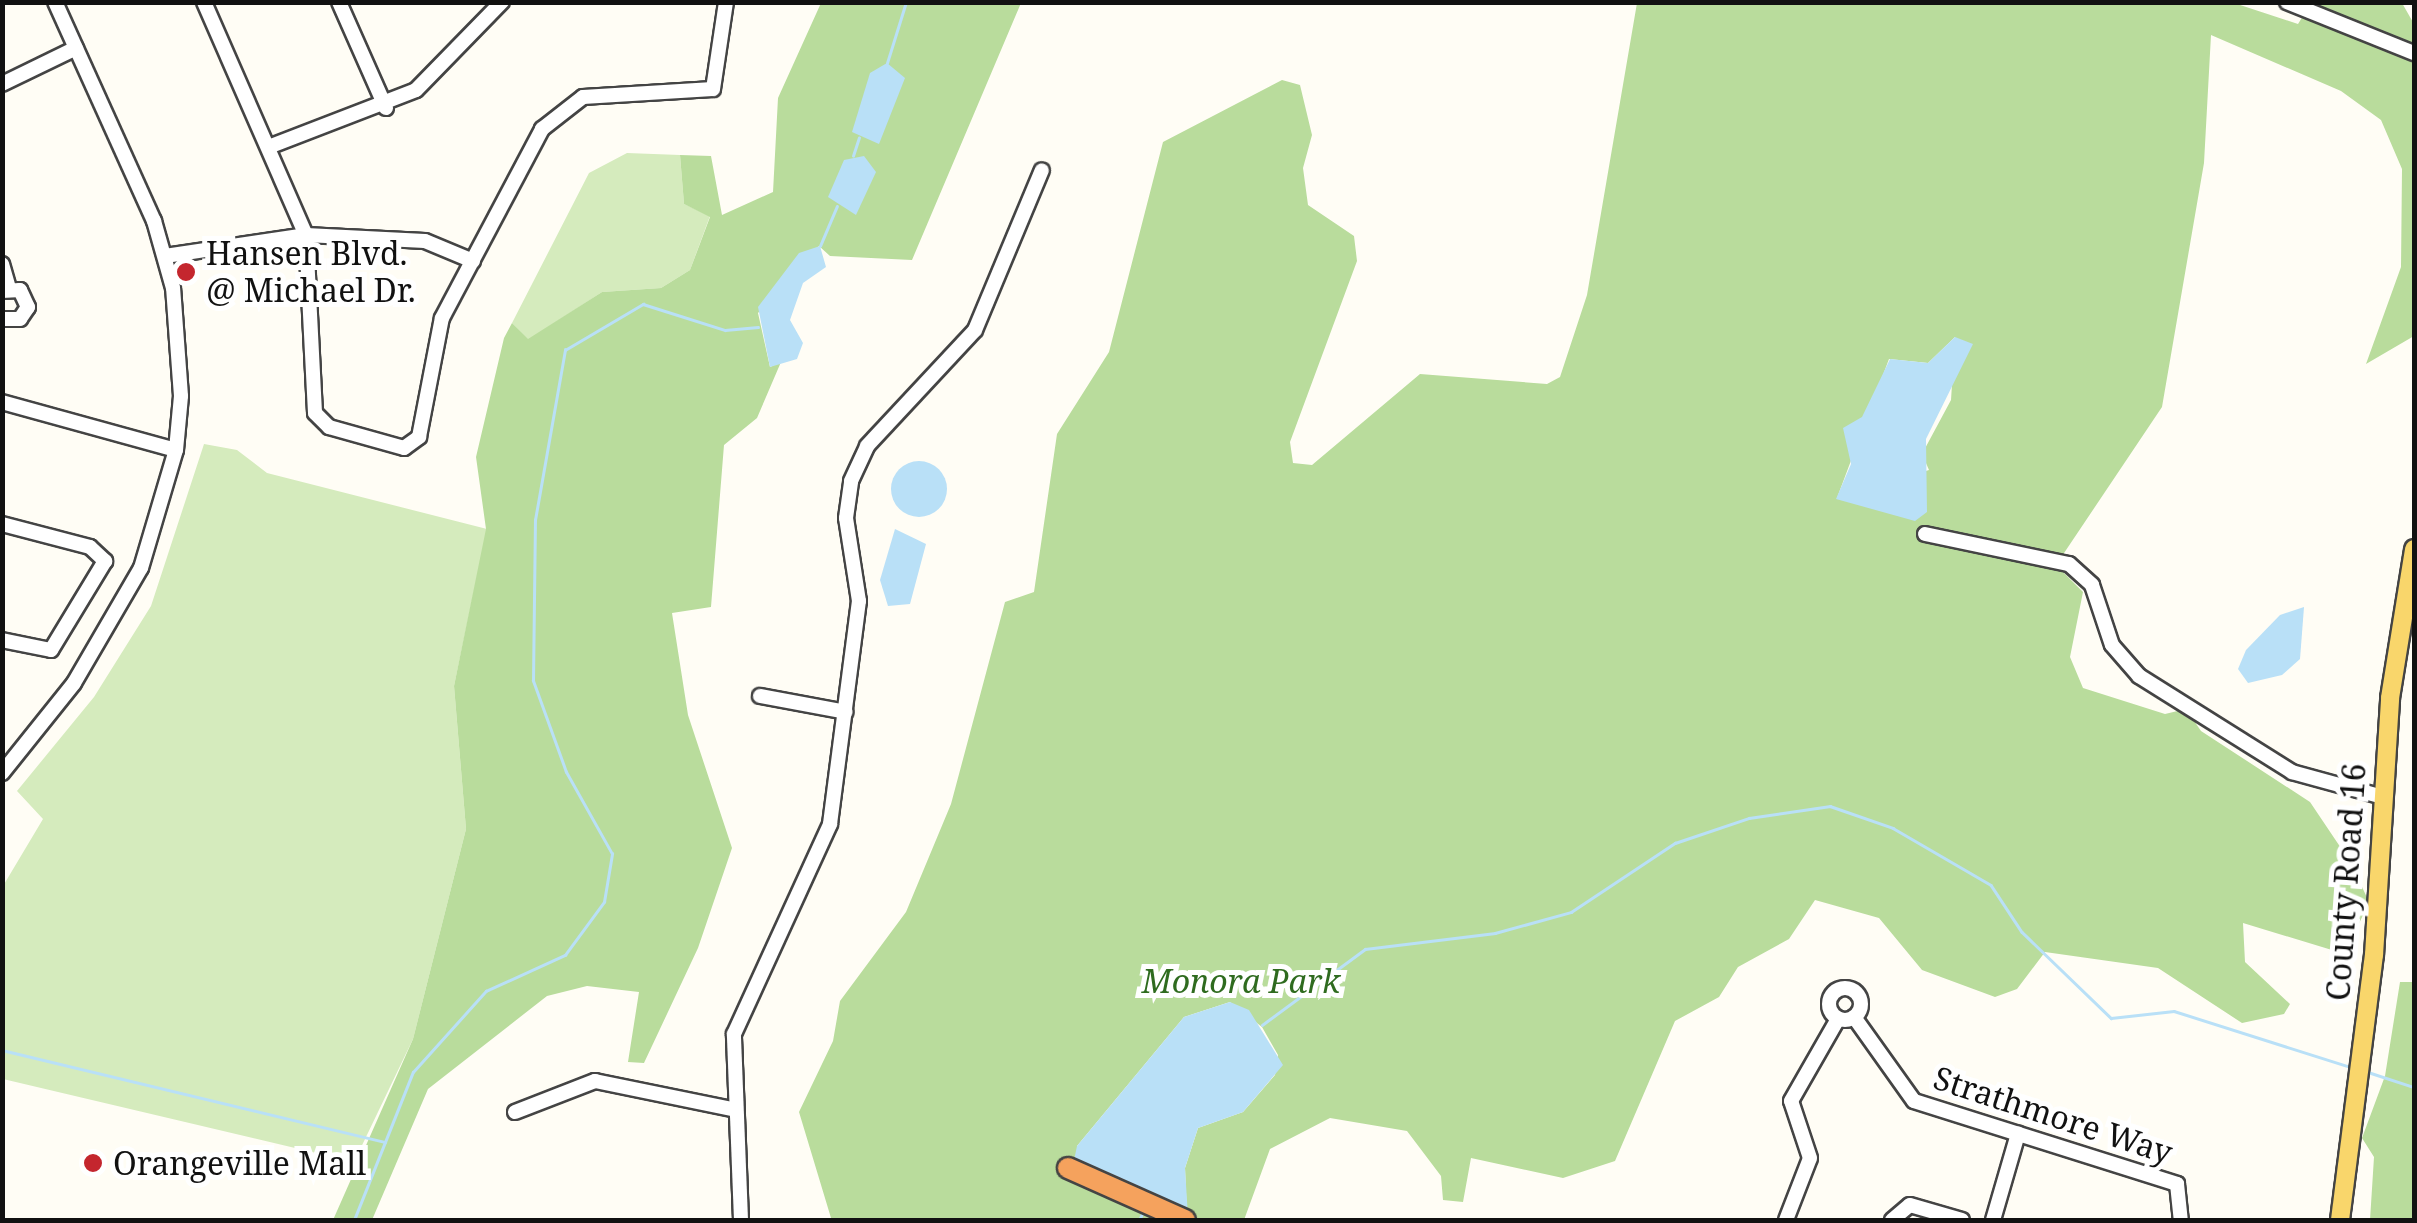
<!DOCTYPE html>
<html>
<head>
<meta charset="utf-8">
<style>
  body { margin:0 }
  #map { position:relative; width:2417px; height:1223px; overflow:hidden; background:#fffdf5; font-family:"Noto Serif",serif }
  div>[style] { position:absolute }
  .green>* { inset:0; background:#d5ebbd }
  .forest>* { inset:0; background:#b9dc9c }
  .water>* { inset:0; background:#b9e0f7 }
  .round { border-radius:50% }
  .stream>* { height:2.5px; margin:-1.25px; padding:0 1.25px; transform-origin:1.25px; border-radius:1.25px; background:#b9e0f7 }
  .roads { filter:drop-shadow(2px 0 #444) drop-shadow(-2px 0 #444) drop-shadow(0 2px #444) drop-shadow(0 -2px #444) }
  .minor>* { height:14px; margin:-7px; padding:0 7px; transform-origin:7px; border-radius:7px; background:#fff }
  .minor>.ring { margin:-7px; padding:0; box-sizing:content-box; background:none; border:14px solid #fff; border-radius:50% }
  .major>* { height:18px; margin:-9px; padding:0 9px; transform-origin:9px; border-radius:9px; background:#f9d66b }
  .highway>* { height:20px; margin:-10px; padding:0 10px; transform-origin:10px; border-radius:10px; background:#f5a25d }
  .dots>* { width:28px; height:28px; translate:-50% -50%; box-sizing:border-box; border:5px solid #fff; border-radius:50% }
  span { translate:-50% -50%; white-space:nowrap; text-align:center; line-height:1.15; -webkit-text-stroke:10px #fff; paint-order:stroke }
  .poi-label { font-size:32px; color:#111 }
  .left { translate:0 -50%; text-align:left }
  .street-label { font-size:32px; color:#111 }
  .park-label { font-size:32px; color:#2f6b1f; font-style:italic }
  .frame { position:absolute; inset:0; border:5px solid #111; pointer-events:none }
</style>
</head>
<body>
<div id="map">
  <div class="green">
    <i style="clip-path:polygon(627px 153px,680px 155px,684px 204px,710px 216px,690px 270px,661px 288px,602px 292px,528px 340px,512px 323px,589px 173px)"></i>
    <i style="clip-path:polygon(204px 444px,237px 450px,267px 473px,487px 529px,454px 686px,466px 829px,413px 1039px,354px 1162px,3px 1079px,3px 886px,43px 819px,17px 791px,94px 697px,151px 606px)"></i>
  </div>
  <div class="forest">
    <i style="clip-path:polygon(evenodd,2231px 2px,2298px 24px,2311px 3px,2402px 3px,2414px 24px,2414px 336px,2366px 364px,2401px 267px,2402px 169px,2381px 120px,2341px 91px,2211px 35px,2204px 163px,2162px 407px,2056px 565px,2083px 592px,2070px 657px,2083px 688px,2165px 714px,2186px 709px,2201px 731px,2310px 802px,2351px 863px,2369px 902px,2345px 954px,2243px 923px,2245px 962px,2290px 1004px,2284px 1014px,2242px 1023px,2158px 968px,2045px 952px,2017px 989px,1995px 997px,1922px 970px,1879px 918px,1815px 900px,1789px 939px,1738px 967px,1719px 997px,1675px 1021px,1615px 1161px,1563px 1178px,1471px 1158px,1463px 1202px,1443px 1200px,1441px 1176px,1407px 1131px,1330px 1118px,1270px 1149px,1244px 1220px,831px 1218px,799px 1112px,833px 1041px,840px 1001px,906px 912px,951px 804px,1005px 602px,1034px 592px,1057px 434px,1109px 352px,1163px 142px,1282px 80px,1300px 85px,1312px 135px,1303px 168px,1308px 205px,1354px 236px,1357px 261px,1290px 442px,1293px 463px,1312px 465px,1420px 374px,1547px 384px,1560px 377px,1587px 295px,1637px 3px,2231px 2px,1955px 337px,1951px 400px,1922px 454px,1929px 470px,1837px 498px,1889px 359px,1928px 363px,1955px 337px,2231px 2px,1230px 1002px,1262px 1027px,1278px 1055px,1275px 1075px,1243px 1112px,1198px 1128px,1185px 1168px,1187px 1216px,1077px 1146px,1184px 1017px,1230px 1002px)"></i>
    <i style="clip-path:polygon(821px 3px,1021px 3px,912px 260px,830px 256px,819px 246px,758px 313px,770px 367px,781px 362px,757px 418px,724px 445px,711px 607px,672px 613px,688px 715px,732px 848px,698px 948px,644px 1063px,628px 1062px,639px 992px,587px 986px,547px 996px,428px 1089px,372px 1220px,333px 1220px,413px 1039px,466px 829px,454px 686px,486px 529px,476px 457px,504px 338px,512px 323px,528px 339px,602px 292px,661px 288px,690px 270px,710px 217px,684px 204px,680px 155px,711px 156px,722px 215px,773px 192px,778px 98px)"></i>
    <i style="clip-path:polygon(2400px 982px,2414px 982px,2414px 1220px,2370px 1220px,2374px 1157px,2362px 1138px,2385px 1076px)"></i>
  </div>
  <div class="water">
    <i style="clip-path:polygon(887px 63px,905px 78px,879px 144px,852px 132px,870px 73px)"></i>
    <i style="clip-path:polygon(864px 156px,876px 172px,856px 215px,828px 197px,844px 160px)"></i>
    <i style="clip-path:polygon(820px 246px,826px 267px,803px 283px,790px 320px,803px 343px,797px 359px,770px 367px,758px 307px,799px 253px)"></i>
    <i style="clip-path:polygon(1955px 337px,1973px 344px,1926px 439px,1927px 512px,1915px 521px,1836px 499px,1851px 464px,1843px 428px,1862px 417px,1890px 359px,1928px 363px)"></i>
    <i class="round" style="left:891px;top:461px;width:56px;height:56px"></i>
    <i style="clip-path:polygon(895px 529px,926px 544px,910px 604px,888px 606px,880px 580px)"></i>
    <i style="clip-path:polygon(2304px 607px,2300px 659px,2282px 675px,2248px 683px,2238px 669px,2246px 650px,2280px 615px)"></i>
    <i style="clip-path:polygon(1230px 1002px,1249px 1010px,1283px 1065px,1243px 1112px,1198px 1128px,1185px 1168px,1188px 1217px,1073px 1165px,1077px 1146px,1184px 1017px)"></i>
  </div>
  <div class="stream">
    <i style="left:887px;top:63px;width:64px;rotate:-72.7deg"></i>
    <i style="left:853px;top:156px;width:19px;rotate:-72deg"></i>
    <i style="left:820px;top:246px;width:43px;rotate:-67deg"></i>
    <i style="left:1262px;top:1025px;width:128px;rotate:-36.4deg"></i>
    <i style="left:1365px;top:949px;width:131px;rotate:-7deg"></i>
    <i style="left:1495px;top:933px;width:79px;rotate:-15.4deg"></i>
    <i style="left:1571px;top:912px;width:125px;rotate:-33.6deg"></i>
    <i style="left:1675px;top:843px;width:78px;rotate:-18.7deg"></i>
    <i style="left:1749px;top:818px;width:82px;rotate:-8.4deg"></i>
    <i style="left:1830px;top:806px;width:67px;rotate:19.2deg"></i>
    <i style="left:1893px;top:828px;width:113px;rotate:30.2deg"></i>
    <i style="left:1991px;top:885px;width:56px;rotate:56.6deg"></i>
    <i style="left:2022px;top:932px;width:124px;rotate:44deg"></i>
    <i style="left:2111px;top:1018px;width:63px;rotate:-6.3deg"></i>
    <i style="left:2174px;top:1011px;width:186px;rotate:17.6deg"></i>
    <i style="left:2px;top:1050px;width:394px;rotate:13.5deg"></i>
    <i style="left:2368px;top:1072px;width:48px;rotate:18.1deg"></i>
    <i style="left:354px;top:1220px;width:159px;rotate:-68.3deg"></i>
    <i style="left:413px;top:1072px;width:109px;rotate:-48deg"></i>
    <i style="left:486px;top:991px;width:87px;rotate:-24.5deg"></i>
    <i style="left:565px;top:955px;width:66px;rotate:-53.7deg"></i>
    <i style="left:604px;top:902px;width:49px;rotate:-80.5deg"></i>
    <i style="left:612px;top:854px;width:94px;rotate:-119.3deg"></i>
    <i style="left:566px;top:772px;width:97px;rotate:-109.9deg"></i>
    <i style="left:533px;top:681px;width:161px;rotate:-89.3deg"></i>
    <i style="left:535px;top:520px;width:173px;rotate:-80deg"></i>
    <i style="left:565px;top:350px;width:91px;rotate:-30.5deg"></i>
    <i style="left:643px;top:304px;width:86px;rotate:17.6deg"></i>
    <i style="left:725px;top:330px;width:33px;rotate:-5deg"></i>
    <i style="left:1139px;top:1220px;width:9px;rotate:-63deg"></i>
  </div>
  <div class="roads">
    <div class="minor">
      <i style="left:204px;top:2px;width:254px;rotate:66.4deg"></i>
      <i style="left:306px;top:235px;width:178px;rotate:87.1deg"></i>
      <i style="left:315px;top:413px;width:20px;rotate:45deg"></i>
      <i style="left:329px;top:427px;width:78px;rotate:15.6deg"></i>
      <i style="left:404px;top:448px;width:19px;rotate:-36deg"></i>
      <i style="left:419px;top:437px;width:121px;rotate:-79.1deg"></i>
      <i style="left:442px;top:318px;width:214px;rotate:-62.1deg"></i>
      <i style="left:542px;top:129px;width:52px;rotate:-38deg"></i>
      <i style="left:583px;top:97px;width:130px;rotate:-3.5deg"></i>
      <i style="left:713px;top:89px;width:88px;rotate:-81.5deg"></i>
      <i style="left:339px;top:2px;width:116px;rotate:66.1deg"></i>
      <i style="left:2287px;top:2px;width:137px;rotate:21.9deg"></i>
      <i style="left:2px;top:84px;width:82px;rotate:-25.9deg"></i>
      <i style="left:271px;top:146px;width:155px;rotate:-21.1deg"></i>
      <i style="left:416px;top:90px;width:123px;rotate:-45.7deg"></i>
      <i style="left:165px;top:256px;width:143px;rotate:-8.5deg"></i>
      <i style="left:306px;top:235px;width:119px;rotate:2.9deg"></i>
      <i style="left:425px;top:241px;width:52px;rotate:22.6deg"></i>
      <i style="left:2px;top:264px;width:25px;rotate:74deg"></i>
      <i style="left:2px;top:291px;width:18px;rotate:-3deg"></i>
      <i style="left:20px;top:290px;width:19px;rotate:65deg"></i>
      <i style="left:28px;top:307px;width:14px;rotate:124deg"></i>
      <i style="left:20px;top:319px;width:18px;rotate:180deg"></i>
      <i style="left:2px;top:402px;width:180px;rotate:15.4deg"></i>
      <i style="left:2px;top:524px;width:91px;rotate:14.6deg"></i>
      <i style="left:90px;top:547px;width:21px;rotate:43deg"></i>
      <i style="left:105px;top:561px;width:104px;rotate:121.2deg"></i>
      <i style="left:51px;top:650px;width:50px;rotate:-168.5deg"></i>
      <i style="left:1925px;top:534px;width:147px;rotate:11.8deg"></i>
      <i style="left:2069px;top:564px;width:31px;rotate:42deg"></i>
      <i style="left:2092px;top:585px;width:63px;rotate:71.6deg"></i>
      <i style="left:2112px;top:645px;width:41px;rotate:48.9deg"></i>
      <i style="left:2139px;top:676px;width:181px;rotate:32.1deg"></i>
      <i style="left:2292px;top:772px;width:94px;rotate:15.4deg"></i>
      <i style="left:760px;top:696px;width:87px;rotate:10.5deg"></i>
      <i style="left:2px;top:773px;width:115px;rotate:-51.3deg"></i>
      <i style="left:74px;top:683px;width:133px;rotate:-59.8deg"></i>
      <i style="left:141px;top:568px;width:123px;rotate:-73.5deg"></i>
      <i style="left:176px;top:450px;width:54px;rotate:-84.7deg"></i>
      <i style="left:181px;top:396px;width:108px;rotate:-94.2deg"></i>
      <i style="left:173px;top:288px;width:70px;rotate:-105.8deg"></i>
      <i style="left:154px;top:221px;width:240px;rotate:-114.3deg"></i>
      <i class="ring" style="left:1829px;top:988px;width:18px;height:18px"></i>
      <i style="left:1854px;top:1017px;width:103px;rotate:54.5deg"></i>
      <i style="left:1914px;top:1101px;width:276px;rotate:17.5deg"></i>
      <i style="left:2177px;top:1184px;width:36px;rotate:84deg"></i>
      <i style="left:515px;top:1112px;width:86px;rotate:-21.2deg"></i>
      <i style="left:595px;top:1081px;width:139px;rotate:11.6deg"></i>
      <i style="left:741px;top:1220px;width:186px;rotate:-92.2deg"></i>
      <i style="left:734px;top:1034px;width:231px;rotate:-65.4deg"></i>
      <i style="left:830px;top:824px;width:225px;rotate:-82.6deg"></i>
      <i style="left:859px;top:601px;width:84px;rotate:-98.9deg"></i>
      <i style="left:846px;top:518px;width:37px;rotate:-82deg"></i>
      <i style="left:851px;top:481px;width:38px;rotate:-65deg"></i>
      <i style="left:867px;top:446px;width:158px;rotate:-47deg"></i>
      <i style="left:975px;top:330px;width:173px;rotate:-67.3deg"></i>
      <i style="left:1786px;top:1220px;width:66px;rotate:-68.8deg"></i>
      <i style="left:1810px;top:1158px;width:60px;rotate:-108.4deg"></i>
      <i style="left:1791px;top:1101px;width:95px;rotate:-60.2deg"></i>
      <i style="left:1892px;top:1220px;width:23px;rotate:-40deg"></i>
      <i style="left:1910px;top:1205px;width:54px;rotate:16.1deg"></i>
      <i style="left:1993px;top:1220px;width:90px;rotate:-73.8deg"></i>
    </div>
    <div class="major">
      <i style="left:2340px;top:1220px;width:267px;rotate:-82.7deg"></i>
      <i style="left:2374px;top:955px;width:257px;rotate:-86.4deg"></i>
      <i style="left:2390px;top:698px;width:151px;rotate:-80.8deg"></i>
    </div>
    <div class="highway">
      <i style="left:1068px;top:1168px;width:128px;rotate:24deg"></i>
    </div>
  </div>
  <div class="dots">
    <i style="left:186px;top:272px;background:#c4262e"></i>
    <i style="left:93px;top:1163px;background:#c4262e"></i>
  </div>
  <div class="poi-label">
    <span class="left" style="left:206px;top:272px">Hansen Blvd.<br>@ Michael Dr.</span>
    <span class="left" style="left:113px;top:1163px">Orangeville Mall</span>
  </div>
  <div class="street-label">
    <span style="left:2346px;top:882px;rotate:-86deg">County Road 16</span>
    <span style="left:2053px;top:1115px;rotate:18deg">Strathmore Way</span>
  </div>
  <div class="park-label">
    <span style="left:1241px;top:981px">Monora Park</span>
  </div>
  <div class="frame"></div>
</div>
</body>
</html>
